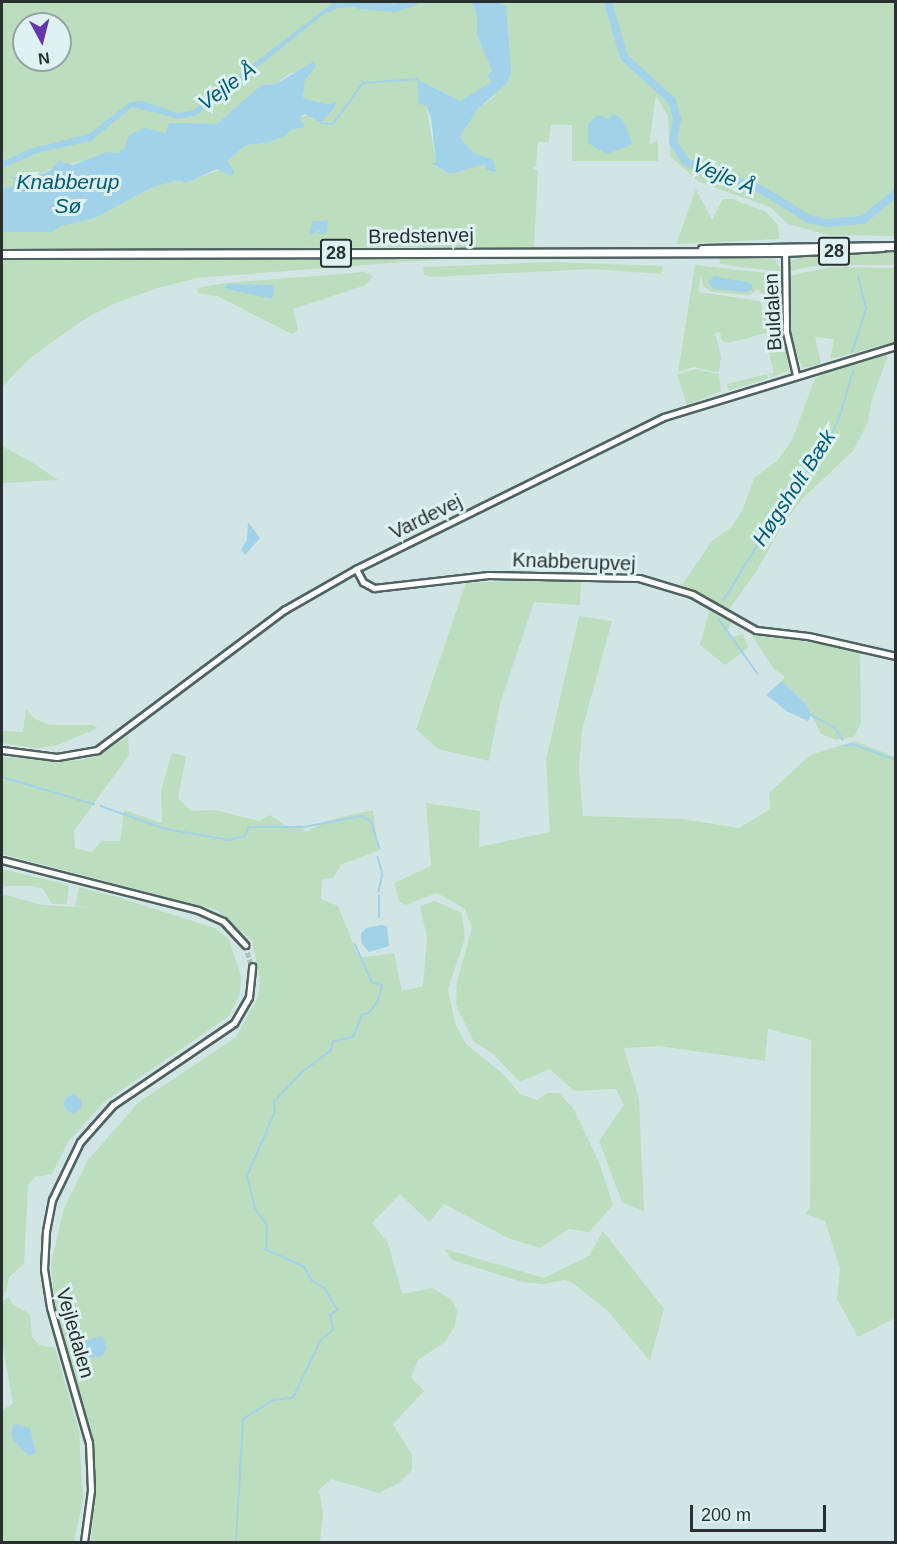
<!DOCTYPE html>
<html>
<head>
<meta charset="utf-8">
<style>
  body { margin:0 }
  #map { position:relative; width:897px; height:1544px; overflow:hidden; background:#d1e6e4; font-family:Helvetica,sans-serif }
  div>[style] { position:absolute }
  .green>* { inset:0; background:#bcddbe }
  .water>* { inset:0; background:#a2d1ea }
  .round { border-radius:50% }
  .stream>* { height:1.5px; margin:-0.75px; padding:0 0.75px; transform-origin:0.75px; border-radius:0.75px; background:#a2d1ea }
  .river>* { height:8px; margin:-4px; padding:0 4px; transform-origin:4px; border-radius:4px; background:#a2d1ea }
  .tertiary-tunnel>* { height:5px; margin-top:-2.5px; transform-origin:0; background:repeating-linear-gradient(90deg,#afc2c0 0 5px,transparent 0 7.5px) }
  .roads { filter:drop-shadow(2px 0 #4f6260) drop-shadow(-2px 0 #4f6260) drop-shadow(0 2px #4f6260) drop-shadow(0 -2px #4f6260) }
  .tertiary>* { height:5px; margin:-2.5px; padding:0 2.5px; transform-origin:2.5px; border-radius:2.5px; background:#fff }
  .trunk>* { height:7px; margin:-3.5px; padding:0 3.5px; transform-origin:3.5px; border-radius:3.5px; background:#fff }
  span { translate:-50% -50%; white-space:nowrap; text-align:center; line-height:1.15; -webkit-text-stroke:6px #def3f1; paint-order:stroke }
  .shield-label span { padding:2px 4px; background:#def3f1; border:2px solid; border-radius:4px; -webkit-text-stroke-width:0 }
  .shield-label { font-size:18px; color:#293130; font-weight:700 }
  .street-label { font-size:20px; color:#293130 }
  .water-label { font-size:21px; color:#005a7c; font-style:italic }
  .frame { position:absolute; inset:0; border:3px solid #293130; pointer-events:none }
  .north { position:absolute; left:12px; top:12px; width:60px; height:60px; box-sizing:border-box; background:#def3f1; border:2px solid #96a5a4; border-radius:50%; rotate:173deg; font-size:16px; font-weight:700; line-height:24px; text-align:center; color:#293130 }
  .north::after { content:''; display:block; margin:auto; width:21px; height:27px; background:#6537ae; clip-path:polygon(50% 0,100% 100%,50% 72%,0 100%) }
  .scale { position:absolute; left:690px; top:1505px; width:136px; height:27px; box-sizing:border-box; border:3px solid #293130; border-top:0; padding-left:8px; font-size:18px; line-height:21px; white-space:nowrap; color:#293130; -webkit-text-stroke:4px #def3f1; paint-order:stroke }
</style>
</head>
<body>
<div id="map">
  <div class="green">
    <i style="clip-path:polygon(evenodd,2px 2px,471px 2px,477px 14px,477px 36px,492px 70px,487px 76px,491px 82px,460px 101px,428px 84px,426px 105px,436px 162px,432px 165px,450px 174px,493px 160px,472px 152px,460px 137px,477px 110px,495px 96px,509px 32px,504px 22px,506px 6px,497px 2px,895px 2px,895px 236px,828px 235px,788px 224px,770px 207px,699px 182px,670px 156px,668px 116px,656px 96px,649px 145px,658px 140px,658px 161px,572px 161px,572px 125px,551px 125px,549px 142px,538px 142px,536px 166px,532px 168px,538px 171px,534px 247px,2px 249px,2px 232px,52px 232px,61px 226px,95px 218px,153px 187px,180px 180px,186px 182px,228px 167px,227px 161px,246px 145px,267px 143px,290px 130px,304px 127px,300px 117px,311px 115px,320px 123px,336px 101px,327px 104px,303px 98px,305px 80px,311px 71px,290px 73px,276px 84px,261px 85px,217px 124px,169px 124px,167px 133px,118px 153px,55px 167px,34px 176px,12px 177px,17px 181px,14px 186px,2px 188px,2px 2px,24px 24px,60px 24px,60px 60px,24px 60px,24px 24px)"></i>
    <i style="clip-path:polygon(696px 189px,712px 220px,723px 199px,733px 199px,766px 212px,778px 225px,779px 239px,676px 244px)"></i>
    <i style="clip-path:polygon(895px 251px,895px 265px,821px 265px,789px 271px,791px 261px,799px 258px)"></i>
    <i style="clip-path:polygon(719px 256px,775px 260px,782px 272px,720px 264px)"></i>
    <i style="clip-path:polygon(469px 257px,197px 278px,158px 288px,113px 304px,83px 320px,30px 358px,2px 387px,2px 260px)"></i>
    <i style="clip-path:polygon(552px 262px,663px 266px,661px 274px,591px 269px,432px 277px,424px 275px,423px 267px)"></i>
    <i style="clip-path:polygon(695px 265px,782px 275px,783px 327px,776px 332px,769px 322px,767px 301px,758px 289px,749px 295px,712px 292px,703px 286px,701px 276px,698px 292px,760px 301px,770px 332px,728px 343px,722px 341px,720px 332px,715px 333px,721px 357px,719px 371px,715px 372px,694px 367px,678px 372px)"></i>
    <i style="clip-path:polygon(831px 267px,895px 268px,895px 342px,830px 359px,834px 339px,815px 337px,821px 364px,803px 368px,791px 345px,789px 276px)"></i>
    <i style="clip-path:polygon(evenodd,364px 272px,373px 276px,366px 285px,293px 309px,298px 330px,292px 334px,217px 296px,198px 293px,197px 288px,226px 283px,364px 272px,228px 284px,272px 285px,275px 292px,272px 299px,224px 287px,228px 284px)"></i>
    <i style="clip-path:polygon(784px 337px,789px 370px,770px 378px,769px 374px,774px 372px,765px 339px)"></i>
    <i style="clip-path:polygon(888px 354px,871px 403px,868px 422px,853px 451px,803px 498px,783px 524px,756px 572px,727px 612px,682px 585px,713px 540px,732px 527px,743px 509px,754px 478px,777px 461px,792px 440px,815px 379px,825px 372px)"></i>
    <i style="clip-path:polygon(696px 369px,719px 374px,721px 391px,687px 405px,677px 374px)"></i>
    <i style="clip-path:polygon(767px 374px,768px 379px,728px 390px,727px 384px)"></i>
    <i style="clip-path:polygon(2px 446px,30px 461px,58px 480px,2px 483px)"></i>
    <i style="clip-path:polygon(581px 578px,580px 605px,534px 602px,500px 703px,489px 761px,438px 749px,416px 729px,466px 583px)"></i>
    <i style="clip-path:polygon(709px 611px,731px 622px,727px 633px,731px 637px,743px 634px,748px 648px,725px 665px,700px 645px)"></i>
    <i style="clip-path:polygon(579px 616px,612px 621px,582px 730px,579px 766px,583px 816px,682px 819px,739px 828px,770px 809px,769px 793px,810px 755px,855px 741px,895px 757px,895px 1318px,858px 1337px,837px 1299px,840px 1268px,825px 1221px,806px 1214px,810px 1207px,811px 1040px,768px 1029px,765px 1061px,659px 1046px,624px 1048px,639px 1099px,644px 1212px,622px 1202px,599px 1141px,624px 1105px,616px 1089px,574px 1091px,550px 1069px,520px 1082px,493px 1054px,474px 1042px,456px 1005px,457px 982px,472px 928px,465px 909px,437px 893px,405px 905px,399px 901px,394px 883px,431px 866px,426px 803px,480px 811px,479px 847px,550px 832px,546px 760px)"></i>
    <i style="clip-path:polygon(750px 632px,860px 651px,861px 723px,854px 737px,836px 740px,821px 734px,807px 705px,782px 681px,785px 677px,773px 668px)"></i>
    <i style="clip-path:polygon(26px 709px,35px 719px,50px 725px,93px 725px,98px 728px,55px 746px,36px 748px,2px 743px,2px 731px,23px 732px)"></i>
    <i style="clip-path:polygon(128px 736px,129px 755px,74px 831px,75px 848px,92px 852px,102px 841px,120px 841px,124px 810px,162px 823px,161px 790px,172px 753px,186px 756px,178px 798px,191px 811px,214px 810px,259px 821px,270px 815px,289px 828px,299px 825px,306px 832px,329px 820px,373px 810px,378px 851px,342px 864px,333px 878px,322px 879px,321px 899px,338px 906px,359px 958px,394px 953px,402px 991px,423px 986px,427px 938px,420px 906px,435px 901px,462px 913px,465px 938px,448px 989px,455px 1023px,466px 1044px,503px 1074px,520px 1094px,537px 1100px,547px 1093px,559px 1093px,573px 1108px,599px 1162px,613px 1205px,589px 1232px,569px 1229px,540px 1248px,508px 1238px,444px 1204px,429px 1222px,400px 1194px,372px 1223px,388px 1243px,402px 1294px,433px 1288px,452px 1300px,457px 1311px,455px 1326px,445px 1342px,418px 1360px,411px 1377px,424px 1391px,393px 1424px,412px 1455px,412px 1470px,399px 1483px,379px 1493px,331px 1479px,319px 1490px,323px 1513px,320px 1542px,91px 1542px,94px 1448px,54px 1301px,51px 1264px,64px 1208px,88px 1160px,139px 1102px,236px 1037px,258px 997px,260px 978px,252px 941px,217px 910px,2px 854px,2px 757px,79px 761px,106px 751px)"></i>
    <i style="clip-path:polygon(2px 869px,40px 878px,117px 897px,215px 928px,229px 940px,241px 976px,240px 994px,229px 1016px,104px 1102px,68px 1142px,52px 1174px,35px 1177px,28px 1185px,24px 1264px,9px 1277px,6px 1292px,2px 1293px,2px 894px,42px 905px,94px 908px,75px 906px,79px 888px,69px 885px,67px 904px,52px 904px,43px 889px,33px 886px,2px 886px)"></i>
    <i style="clip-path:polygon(603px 1231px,664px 1309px,650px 1361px,608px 1311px,574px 1284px,565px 1280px,543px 1284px,522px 1282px,452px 1260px,445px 1249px,544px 1278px,589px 1256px)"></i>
    <i style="clip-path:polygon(9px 1297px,12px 1304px,30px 1314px,32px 1337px,39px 1345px,55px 1348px,79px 1431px,83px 1500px,74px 1542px,2px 1542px,2px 1410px,13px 1404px,2px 1341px,2px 1301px)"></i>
  </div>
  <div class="water">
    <i style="clip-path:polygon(334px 2px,363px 2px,370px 6px,338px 8px,324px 14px,197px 115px,179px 119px,132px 107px,91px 141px,40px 152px,2px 168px,2px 162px,29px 149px,89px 134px,130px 102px,143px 101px,177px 113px,193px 110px)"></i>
    <i style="clip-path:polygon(471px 2px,497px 2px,506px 6px,511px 72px,507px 83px,477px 110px,460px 137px,472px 152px,493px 160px,496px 172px,487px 170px,485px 164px,450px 174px,432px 164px,436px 162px,431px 117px,426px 105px,419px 104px,417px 79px,460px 101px,491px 82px,487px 76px,492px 70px,477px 36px,477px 14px)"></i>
    <i style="clip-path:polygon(313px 62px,316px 66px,305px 80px,303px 98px,327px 104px,337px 101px,333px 109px,321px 123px,305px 114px,300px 117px,305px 127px,290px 130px,287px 135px,267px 143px,246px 145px,227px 161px,235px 173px,231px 176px,217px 169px,186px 183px,180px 180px,153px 187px,95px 218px,61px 226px,52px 232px,2px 232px,2px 188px,14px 186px,17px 181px,11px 177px,34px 176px,50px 171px,58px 161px,73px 165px,107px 152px,118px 153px,125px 148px,129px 135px,144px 128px,166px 133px,169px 123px,217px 124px,261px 85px,276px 84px)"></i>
    <i style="clip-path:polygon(613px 114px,622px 119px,633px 144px,607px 154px,588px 143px,588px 124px,598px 115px,609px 119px)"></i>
    <i style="clip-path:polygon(328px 220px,327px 233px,318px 234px,321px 229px,310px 235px,312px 222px)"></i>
    <i style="clip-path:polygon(714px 276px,751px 283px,753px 289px,745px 292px,714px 289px,708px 282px)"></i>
    <i style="clip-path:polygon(228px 284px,273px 285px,275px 292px,272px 299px,223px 288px)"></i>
    <i style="clip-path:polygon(248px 522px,260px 538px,245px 555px,241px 550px,247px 540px)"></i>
    <i style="clip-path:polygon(782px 681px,807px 705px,811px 715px,808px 721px,788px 712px,766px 695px)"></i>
    <i style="clip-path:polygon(381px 925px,387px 926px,389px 946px,369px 952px,362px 944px,361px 934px,366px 928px)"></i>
    <i class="round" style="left:64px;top:1095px;width:18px;height:18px"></i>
    <i style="clip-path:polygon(102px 1336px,107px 1348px,102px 1356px,80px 1359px,74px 1344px)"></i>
    <i style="clip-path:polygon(14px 1424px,30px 1428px,36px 1453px,29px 1456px,14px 1441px,11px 1433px)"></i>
  </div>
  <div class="stream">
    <i style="left:321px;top:123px;width:12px;rotate:5deg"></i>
    <i style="left:333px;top:124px;width:51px;rotate:-53.8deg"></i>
    <i style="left:363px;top:83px;width:54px;rotate:-4.2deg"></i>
    <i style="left:852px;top:352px;width:45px;rotate:-72deg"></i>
    <i style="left:866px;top:309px;width:33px;rotate:-104deg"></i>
    <i style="left:723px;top:601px;width:133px;rotate:-58.2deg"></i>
    <i style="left:793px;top:488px;width:45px;rotate:-49.5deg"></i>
    <i style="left:822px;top:454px;width:42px;rotate:-64.7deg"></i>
    <i style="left:840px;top:416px;width:47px;rotate:-73.9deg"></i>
    <i style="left:719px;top:619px;width:67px;rotate:54.7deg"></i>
    <i style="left:809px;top:714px;width:29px;rotate:27deg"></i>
    <i style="left:835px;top:727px;width:15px;rotate:58deg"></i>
    <i style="left:845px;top:746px;width:8px;rotate:-14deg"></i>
    <i style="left:853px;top:744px;width:46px;rotate:20.4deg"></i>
    <i style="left:2px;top:777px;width:96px;rotate:16.4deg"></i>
    <i style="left:101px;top:806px;width:69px;rotate:19.5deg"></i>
    <i style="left:166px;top:829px;width:64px;rotate:9.9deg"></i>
    <i style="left:229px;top:840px;width:16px;rotate:-14deg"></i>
    <i style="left:245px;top:836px;width:10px;rotate:-66deg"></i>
    <i style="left:249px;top:827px;width:55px"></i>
    <i style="left:304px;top:827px;width:58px;rotate:-10.9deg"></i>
    <i style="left:361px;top:816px;width:11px;rotate:27deg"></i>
    <i style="left:371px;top:821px;width:29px;rotate:72deg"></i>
    <i style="left:378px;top:857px;width:18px;rotate:74deg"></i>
    <i style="left:383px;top:874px;width:18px;rotate:103deg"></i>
    <i style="left:379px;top:918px;width:22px;rotate:-90deg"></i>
    <i style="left:236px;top:1542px;width:123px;rotate:-86.7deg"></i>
    <i style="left:243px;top:1419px;width:36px;rotate:-32deg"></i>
    <i style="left:273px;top:1400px;width:20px;rotate:-6deg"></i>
    <i style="left:293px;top:1398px;width:64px;rotate:-64.2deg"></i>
    <i style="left:321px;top:1340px;width:16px;rotate:-40deg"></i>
    <i style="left:333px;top:1330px;width:15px;rotate:-101deg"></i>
    <i style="left:330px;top:1315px;width:9px;rotate:-36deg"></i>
    <i style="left:337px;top:1310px;width:24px;rotate:-120deg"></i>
    <i style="left:325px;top:1289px;width:15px;rotate:-148deg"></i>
    <i style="left:312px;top:1281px;width:16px;rotate:-120deg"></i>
    <i style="left:304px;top:1267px;width:42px;rotate:-155.9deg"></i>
    <i style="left:266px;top:1250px;width:24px;rotate:-88deg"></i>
    <i style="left:267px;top:1226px;width:22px;rotate:-124deg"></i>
    <i style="left:255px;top:1208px;width:33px;rotate:-104deg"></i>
    <i style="left:247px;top:1176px;width:70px;rotate:-66.4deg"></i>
    <i style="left:275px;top:1112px;width:10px;rotate:-96deg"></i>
    <i style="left:274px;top:1102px;width:40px;rotate:-47deg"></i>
    <i style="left:301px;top:1073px;width:38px;rotate:-37deg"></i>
    <i style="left:331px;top:1050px;width:9px;rotate:-77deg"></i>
    <i style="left:333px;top:1041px;width:20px;rotate:-11deg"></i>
    <i style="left:353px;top:1037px;width:24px;rotate:-68deg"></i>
    <i style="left:362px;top:1015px;width:7px;rotate:-16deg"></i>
    <i style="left:369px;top:1013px;width:15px;rotate:-53deg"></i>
    <i style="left:378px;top:1001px;width:16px;rotate:-76deg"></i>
    <i style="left:382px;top:985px;width:10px;rotate:-169deg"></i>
    <i style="left:372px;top:983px;width:42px;rotate:-114.1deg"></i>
  </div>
  <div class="river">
    <i style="left:608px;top:2px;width:57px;rotate:73.8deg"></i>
    <i style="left:624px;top:57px;width:65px;rotate:42.5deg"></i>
    <i style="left:672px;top:101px;width:19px;rotate:74deg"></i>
    <i style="left:677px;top:119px;width:23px;rotate:100deg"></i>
    <i style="left:673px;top:142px;width:24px;rotate:57deg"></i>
    <i style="left:686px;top:162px;width:81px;rotate:20.2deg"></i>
    <i style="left:762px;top:190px;width:55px;rotate:31.7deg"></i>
    <i style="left:809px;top:219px;width:17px;rotate:13deg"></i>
    <i style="left:826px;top:223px;width:37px;rotate:-5deg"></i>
    <i style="left:863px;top:220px;width:43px;rotate:-39.3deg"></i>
    <i style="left:360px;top:5px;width:35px;rotate:5deg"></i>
    <i style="left:395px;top:8px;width:20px;rotate:-18deg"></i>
  </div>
  <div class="tertiary-tunnel">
    <i style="left:245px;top:945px;width:22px;rotate:72deg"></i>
  </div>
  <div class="roads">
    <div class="tertiary">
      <i style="left:785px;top:249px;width:83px;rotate:89.3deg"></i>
      <i style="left:786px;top:332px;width:44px;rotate:76.9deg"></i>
      <i style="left:356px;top:569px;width:15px;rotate:62deg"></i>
      <i style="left:363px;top:582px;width:13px;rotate:29deg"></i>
      <i style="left:374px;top:588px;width:115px;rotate:-6.5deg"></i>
      <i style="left:488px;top:575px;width:151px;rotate:1.1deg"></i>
      <i style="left:639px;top:578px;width:55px;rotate:16.8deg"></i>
      <i style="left:692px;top:594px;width:73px;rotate:29.4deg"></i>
      <i style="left:756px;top:630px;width:52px;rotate:6.6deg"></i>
      <i style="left:808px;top:636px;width:90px;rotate:12.8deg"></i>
      <i style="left:2px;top:750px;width:55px;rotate:7.3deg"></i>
      <i style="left:57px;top:757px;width:41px;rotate:-9.9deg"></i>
      <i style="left:97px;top:750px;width:234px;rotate:-36.8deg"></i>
      <i style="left:284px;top:610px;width:83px;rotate:-29.7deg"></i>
      <i style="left:356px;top:569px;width:343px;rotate:-26.3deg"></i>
      <i style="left:664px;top:417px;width:243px;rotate:-17deg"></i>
      <i style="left:2px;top:860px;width:202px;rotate:14.3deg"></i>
      <i style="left:198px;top:910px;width:27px;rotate:24deg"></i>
      <i style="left:223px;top:921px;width:33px;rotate:47deg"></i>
      <i style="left:84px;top:1542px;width:52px;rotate:-82.3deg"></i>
      <i style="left:91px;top:1490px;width:47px;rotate:-92.4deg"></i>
      <i style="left:89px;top:1443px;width:141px;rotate:-106deg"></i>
      <i style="left:50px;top:1307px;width:38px;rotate:-99deg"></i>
      <i style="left:44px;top:1269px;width:38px;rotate:-87deg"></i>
      <i style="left:46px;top:1231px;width:32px;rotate:-79deg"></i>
      <i style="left:52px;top:1200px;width:64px;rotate:-64.2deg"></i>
      <i style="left:80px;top:1142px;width:50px;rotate:-48.3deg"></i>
      <i style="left:113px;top:1105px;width:146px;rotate:-34.1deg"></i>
      <i style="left:234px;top:1023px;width:30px;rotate:-60deg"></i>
      <i style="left:249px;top:997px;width:31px;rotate:-84deg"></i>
    </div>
    <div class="trunk">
      <i style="left:702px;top:249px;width:194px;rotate:-0.9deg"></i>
      <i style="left:2px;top:254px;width:783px;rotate:-0.15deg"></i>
      <i style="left:785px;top:252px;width:97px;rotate:-3deg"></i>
    </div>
  </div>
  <div class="shield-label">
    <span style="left:834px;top:251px">28</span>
    <span style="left:336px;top:253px">28</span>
  </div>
  <div class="street-label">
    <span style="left:421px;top:236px;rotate:-1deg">Bredstenvej</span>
    <span style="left:773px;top:312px;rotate:-93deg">Buldalen</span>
    <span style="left:426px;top:517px;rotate:-26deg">Vardevej</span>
    <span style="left:574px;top:562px;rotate:2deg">Knabberupvej</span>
    <span style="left:75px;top:1333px;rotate:74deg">Vejledalen</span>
  </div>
  <div class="water-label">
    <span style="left:227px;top:86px;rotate:-37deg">Vejle Å</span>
    <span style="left:724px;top:176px;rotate:22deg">Vejle Å</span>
    <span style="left:68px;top:194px">Knabberup<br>Sø</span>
    <span style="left:794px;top:488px;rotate:-57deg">Høgsholt Bæk</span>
  </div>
  <div class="frame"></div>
  <div class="north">N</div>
  <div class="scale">200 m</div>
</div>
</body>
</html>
